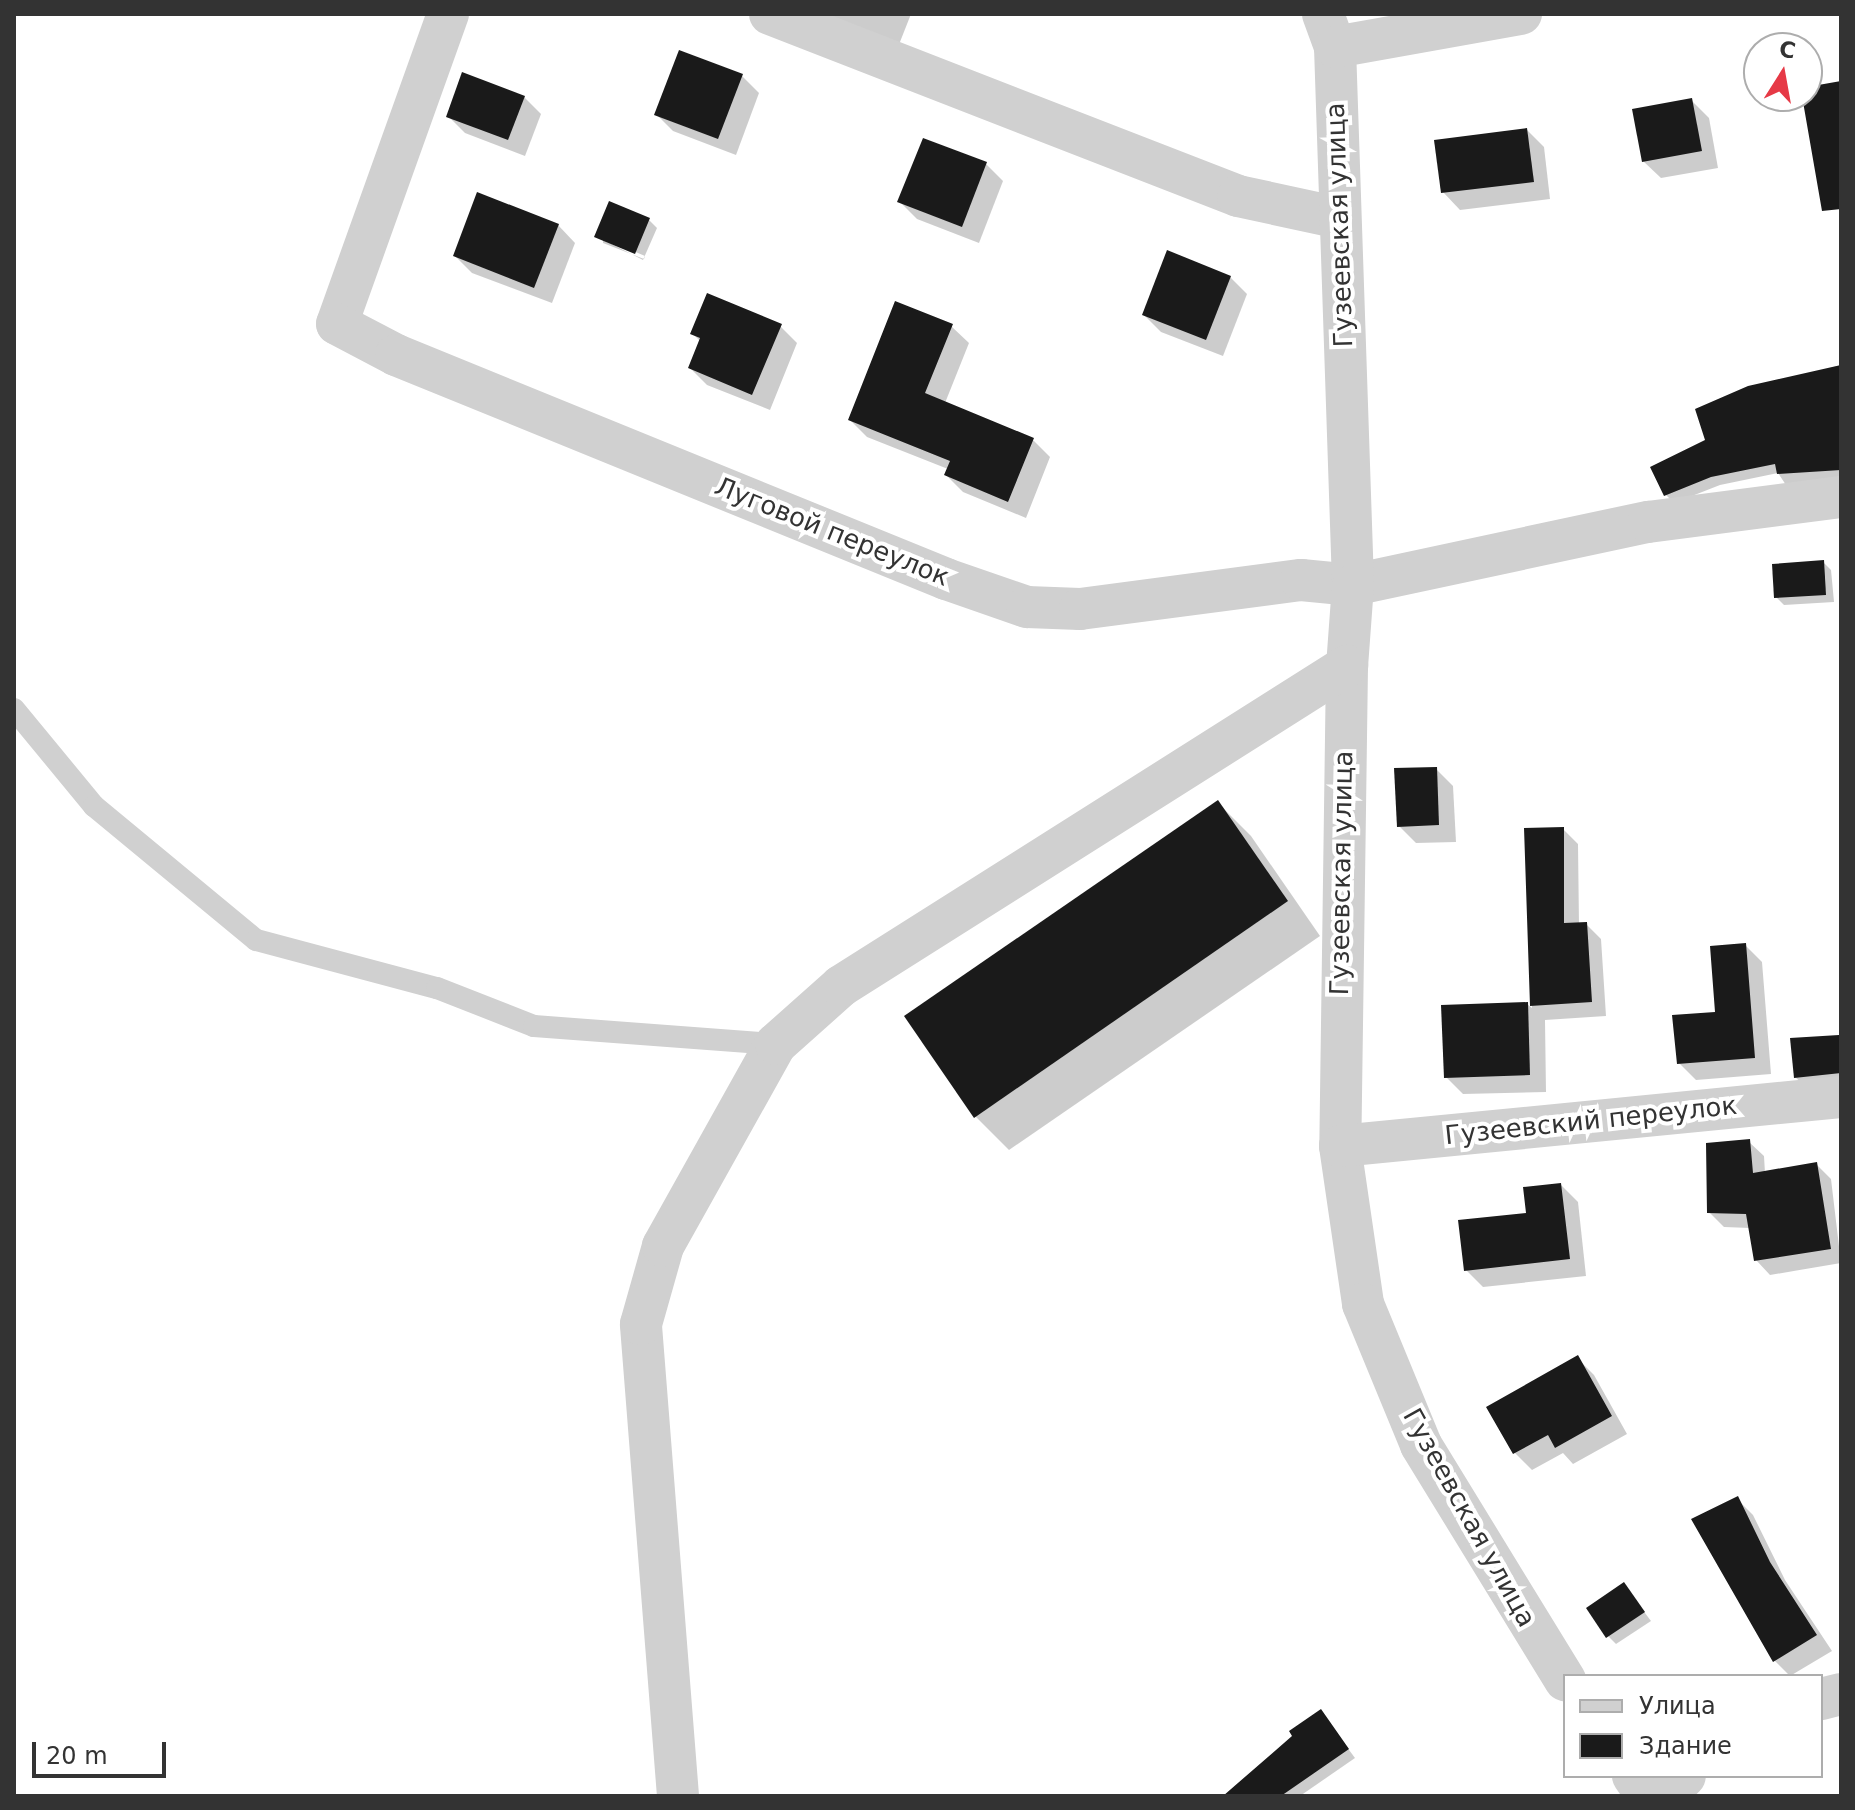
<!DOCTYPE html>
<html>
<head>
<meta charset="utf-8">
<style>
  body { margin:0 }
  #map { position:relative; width:1855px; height:1810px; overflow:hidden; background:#fff; font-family:"DejaVu Sans",sans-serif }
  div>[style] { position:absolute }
  .shadow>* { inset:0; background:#0003 }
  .building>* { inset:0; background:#1a1a1a }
  .lane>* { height:22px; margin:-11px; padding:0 11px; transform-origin:11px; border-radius:11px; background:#d0d0d0 }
  .street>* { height:42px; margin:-21px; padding:0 21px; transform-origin:21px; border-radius:21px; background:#d0d0d0 }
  span { translate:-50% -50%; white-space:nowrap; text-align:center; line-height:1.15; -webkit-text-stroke:8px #fff; paint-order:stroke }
  .street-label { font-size:26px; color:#333 }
  .frame { position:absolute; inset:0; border:16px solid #333; pointer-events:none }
  .legend { position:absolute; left:1563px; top:1674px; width:260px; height:104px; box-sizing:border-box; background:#fff; border:2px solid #adadad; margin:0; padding:10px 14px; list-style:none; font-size:24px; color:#333 }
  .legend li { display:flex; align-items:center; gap:16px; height:40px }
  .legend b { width:40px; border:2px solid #adadad }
  .north { position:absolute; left:1743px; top:32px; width:80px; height:80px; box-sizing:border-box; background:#fff; border:2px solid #adadad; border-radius:50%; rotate:11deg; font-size:22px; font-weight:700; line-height:32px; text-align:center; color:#333 }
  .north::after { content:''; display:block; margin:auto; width:28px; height:36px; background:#e63946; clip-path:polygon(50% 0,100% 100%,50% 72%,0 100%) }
  .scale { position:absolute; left:32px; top:1742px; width:134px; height:36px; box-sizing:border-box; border:4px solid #333; border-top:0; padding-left:10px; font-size:24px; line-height:28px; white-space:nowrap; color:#333; -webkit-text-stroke:6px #fff; paint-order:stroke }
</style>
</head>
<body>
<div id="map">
  <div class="shadow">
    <i style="clip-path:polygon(826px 14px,911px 14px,898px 47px)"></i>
    <i style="clip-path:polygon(680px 52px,742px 76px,759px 93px,736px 155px,673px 131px,656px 114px)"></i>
    <i style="clip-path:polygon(524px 97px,541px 114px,525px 156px,465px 133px,448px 116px)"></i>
    <i style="clip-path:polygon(1692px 101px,1709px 118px,1718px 168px,1661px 178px,1643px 161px)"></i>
    <i style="clip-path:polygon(1527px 130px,1544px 147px,1550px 199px,1460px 210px,1443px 192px)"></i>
    <i style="clip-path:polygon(986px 164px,1003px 181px,979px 243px,917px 219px,900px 202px)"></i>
    <i style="clip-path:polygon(evenodd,649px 220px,657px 228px,643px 260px,596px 236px,649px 220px,603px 238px,645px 256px,644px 259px,603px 243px,603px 238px)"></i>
    <i style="clip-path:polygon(558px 225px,575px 243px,552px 303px,472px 273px,455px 256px)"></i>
    <i style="clip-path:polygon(1230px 277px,1247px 294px,1223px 356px,1161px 332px,1144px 315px)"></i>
    <i style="clip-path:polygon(780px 326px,797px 343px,770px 410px,707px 385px,690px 368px,701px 342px,693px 334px)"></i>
    <i style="clip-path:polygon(951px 326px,969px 343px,945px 403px,1033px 440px,1050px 457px,1026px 518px,963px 492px,946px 475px,948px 469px,867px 437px,850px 420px)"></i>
    <i style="clip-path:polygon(1841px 365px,1841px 482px,1788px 488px,1778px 473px,1720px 485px,1674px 503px,1666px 495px,1708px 441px,1724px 397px)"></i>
    <i style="clip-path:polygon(1823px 562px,1831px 570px,1834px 602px,1784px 605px,1776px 597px)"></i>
    <i style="clip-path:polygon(1436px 769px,1453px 786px,1456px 842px,1416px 843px,1399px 826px)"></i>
    <i style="clip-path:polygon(1217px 802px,1251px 836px,1320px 936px,1009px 1150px,975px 1116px)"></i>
    <i style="clip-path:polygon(1563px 829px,1578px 844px,1579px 925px,1586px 924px,1601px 939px,1606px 1016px,1545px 1020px,1546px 1092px,1463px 1094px,1446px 1077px,1527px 1004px,1532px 1008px,1526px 830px)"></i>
    <i style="clip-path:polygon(1745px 945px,1762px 962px,1771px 1074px,1696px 1080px,1679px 1063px,1717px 1014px)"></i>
    <i style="clip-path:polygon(1839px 1037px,1841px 1082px,1804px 1085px,1795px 1077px)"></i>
    <i style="clip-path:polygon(1749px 1142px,1764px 1156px,1765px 1173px,1817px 1165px,1831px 1179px,1841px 1263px,1770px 1275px,1756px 1260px,1750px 1228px,1724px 1227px,1709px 1212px)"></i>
    <i style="clip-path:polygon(1561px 1185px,1578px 1202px,1586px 1276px,1483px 1287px,1466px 1270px)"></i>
    <i style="clip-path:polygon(1577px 1358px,1594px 1375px,1627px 1434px,1573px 1464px,1563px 1453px,1532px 1470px,1515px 1453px,1489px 1408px)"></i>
    <i style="clip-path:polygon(1737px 1499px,1753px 1515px,1785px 1580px,1832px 1651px,1790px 1676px,1774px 1660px)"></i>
    <i style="clip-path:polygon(1624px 1585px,1651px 1621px,1616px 1644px,1608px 1636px)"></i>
    <i style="clip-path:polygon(1321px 1712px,1355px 1758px,1300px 1796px,1226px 1796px)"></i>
  </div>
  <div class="building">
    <i style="clip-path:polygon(679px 50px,743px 74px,718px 139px,654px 115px)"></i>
    <i style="clip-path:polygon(462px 72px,525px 96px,508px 140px,446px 117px)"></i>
    <i style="clip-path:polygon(1841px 81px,1841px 209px,1822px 211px,1802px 96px,1807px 96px,1807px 87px)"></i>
    <i style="clip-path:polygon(1692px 98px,1702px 151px,1642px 162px,1632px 109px)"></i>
    <i style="clip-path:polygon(1527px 128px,1534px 182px,1441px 193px,1434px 140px)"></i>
    <i style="clip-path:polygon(923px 138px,987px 162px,962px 227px,897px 202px)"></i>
    <i style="clip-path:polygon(477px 192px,559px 224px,534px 288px,453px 256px)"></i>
    <i style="clip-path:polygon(609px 201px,650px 218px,635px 254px,594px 237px)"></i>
    <i style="clip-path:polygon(1167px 250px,1231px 276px,1206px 340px,1142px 315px)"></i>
    <i style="clip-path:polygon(707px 293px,782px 324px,752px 395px,688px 368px,700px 338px,690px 334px)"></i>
    <i style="clip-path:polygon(895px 301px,953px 324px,925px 393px,1034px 438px,1008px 502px,944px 475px,950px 461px,848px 420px)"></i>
    <i style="clip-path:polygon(1841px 365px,1841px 470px,1777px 474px,1775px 464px,1711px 477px,1664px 496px,1650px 467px,1705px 440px,1695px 409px,1748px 386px)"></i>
    <i style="clip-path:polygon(1824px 560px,1826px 595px,1774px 598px,1772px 564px)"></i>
    <i style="clip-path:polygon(1437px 767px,1439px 825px,1397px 827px,1394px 768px)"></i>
    <i style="clip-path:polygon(1218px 800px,1288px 901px,974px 1118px,904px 1016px)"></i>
    <i style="clip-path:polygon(1564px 827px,1564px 923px,1587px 922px,1592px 1002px,1530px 1006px,1524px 828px)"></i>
    <i style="clip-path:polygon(1746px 943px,1755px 1058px,1677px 1064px,1672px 1015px,1715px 1012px,1710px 946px)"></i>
    <i style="clip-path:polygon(1528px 1002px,1530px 1075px,1444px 1078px,1441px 1005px)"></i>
    <i style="clip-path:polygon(1839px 1035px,1841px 1073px,1794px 1078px,1790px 1038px)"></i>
    <i style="clip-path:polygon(1750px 1139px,1753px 1173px,1817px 1162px,1831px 1249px,1754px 1261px,1746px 1214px,1707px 1213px,1706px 1143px)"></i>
    <i style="clip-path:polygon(1561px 1183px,1570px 1259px,1464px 1271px,1458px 1220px,1526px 1213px,1523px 1187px)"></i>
    <i style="clip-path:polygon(1578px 1355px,1612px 1416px,1555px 1448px,1548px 1435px,1513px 1454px,1486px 1407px)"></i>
    <i style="clip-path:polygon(1738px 1496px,1770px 1562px,1817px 1635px,1773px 1662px,1691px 1519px)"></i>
    <i style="clip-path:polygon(1624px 1582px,1645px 1612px,1606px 1638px,1586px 1608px)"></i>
    <i style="clip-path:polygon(1321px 1709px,1349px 1749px,1281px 1796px,1223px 1796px,1292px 1736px,1289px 1731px)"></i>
  </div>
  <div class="lane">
    <i style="left:14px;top:709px;width:126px;rotate:50.5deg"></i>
    <i style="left:94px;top:806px;width:210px;rotate:39.6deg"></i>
    <i style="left:256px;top:940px;width:187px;rotate:14.9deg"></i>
    <i style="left:437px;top:988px;width:104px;rotate:21.4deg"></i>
    <i style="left:534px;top:1026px;width:243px;rotate:4.3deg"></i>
  </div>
  <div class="street">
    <i style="left:448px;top:14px;width:329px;rotate:109.7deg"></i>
    <i style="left:337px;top:324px;width:67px;rotate:27.7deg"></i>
    <i style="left:396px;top:355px;width:594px;rotate:22.16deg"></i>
    <i style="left:946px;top:579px;width:86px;rotate:19.1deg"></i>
    <i style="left:1027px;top:607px;width:53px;rotate:2.2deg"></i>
    <i style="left:1080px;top:609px;width:223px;rotate:-7.5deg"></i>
    <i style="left:1301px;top:580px;width:52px;rotate:5.5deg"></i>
    <i style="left:1353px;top:585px;width:302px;rotate:-12.1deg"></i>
    <i style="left:1648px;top:522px;width:195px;rotate:-7.4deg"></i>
    <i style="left:770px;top:14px;width:502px;rotate:21.25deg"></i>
    <i style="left:1238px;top:196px;width:104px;rotate:12.2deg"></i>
    <i style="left:1323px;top:14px;width:35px;rotate:70deg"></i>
    <i style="left:1335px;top:47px;width:538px;rotate:88.08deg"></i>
    <i style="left:1353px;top:585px;width:81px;rotate:94.2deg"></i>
    <i style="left:1347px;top:666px;width:480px;rotate:90.8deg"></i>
    <i style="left:1340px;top:1146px;width:160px;rotate:81.7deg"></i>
    <i style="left:1363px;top:1304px;width:152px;rotate:67.6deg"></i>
    <i style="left:1421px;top:1445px;width:276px;rotate:58.5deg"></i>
    <i style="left:1335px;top:47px;width:189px;rotate:-10.1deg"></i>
    <i style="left:1340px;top:1146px;width:503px;rotate:-5.59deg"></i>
    <i style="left:1821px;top:1699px;width:21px;rotate:-14deg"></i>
    <i style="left:1633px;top:1776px;width:24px;rotate:55deg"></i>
    <i style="left:678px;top:1796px;width:473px;rotate:-94.5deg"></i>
    <i style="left:641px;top:1324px;width:81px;rotate:-74.2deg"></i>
    <i style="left:663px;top:1246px;width:231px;rotate:-60.8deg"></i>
    <i style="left:776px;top:1044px;width:87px;rotate:-41.7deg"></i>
    <i style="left:841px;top:986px;width:599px;rotate:-32.31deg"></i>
    <i style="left:1665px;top:1796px;width:28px;rotate:-45deg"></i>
  </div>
  <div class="street-label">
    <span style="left:1340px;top:225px;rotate:-92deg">Гузеевская улица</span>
    <span style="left:832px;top:532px;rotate:22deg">Луговой переулок</span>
    <span style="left:1342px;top:873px;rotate:-89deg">Гузеевская улица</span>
    <span style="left:1591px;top:1121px;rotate:-6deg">Гузеевский переулок</span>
    <span style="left:1469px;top:1518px;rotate:61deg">Гузеевская улица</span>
  </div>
  <div class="frame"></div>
  <ul class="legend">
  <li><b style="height:10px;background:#d0d0d0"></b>Улица</li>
  <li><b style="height:22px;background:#1a1a1a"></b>Здание</li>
  </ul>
  <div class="north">С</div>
  <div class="scale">20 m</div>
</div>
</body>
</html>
